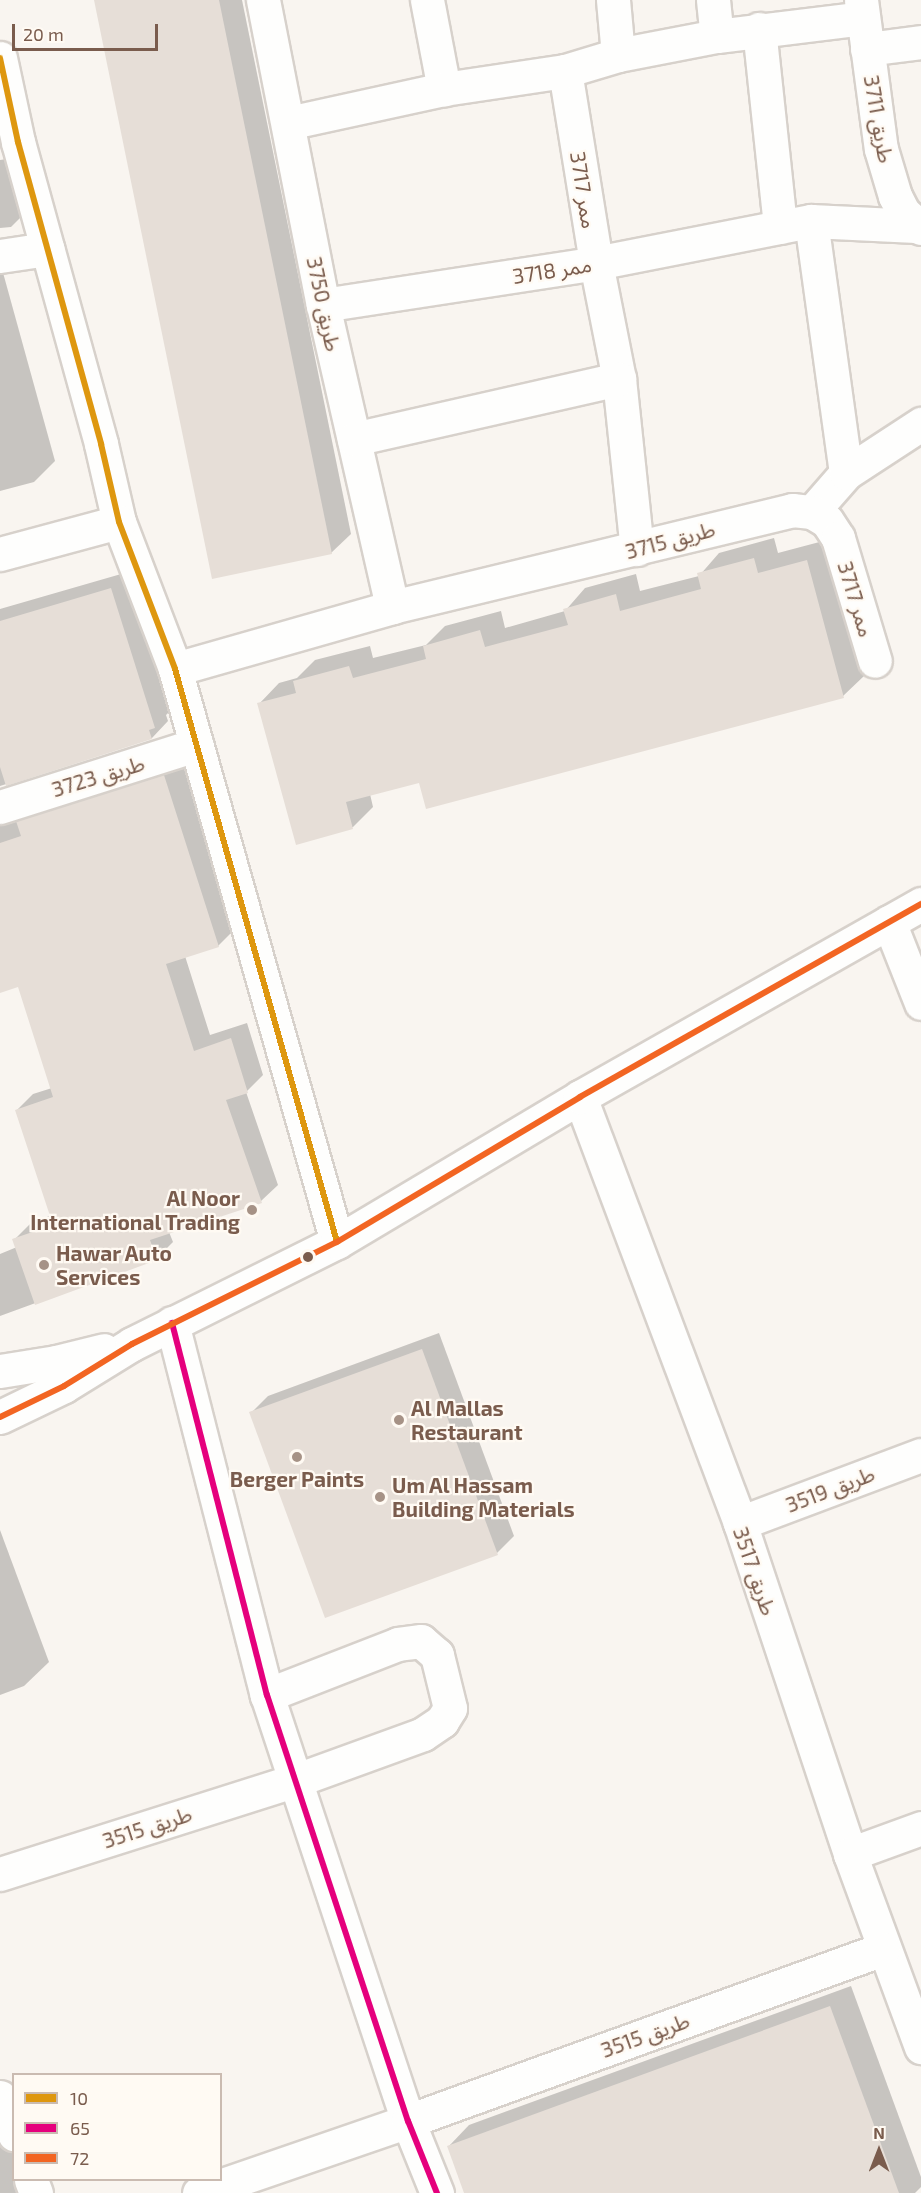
<!DOCTYPE html>
<html>
<head>
<meta charset="utf-8">
<style>
  body { margin:0 }
  #map { position:relative; width:921px; height:2193px; overflow:hidden; background:#f9f5f0; font-family:"Exo 2","Noto Sans Arabic",sans-serif }
  div>[style] { position:absolute }
  .shadow>* { inset:0; background:#0003 }
  .building>* { inset:0; background:#e6ded7 }
  .roads { filter:drop-shadow(2px 0 #d7d1cb) drop-shadow(-2px 0 #d7d1cb) drop-shadow(0 2px #d7d1cb) drop-shadow(0 -2px #d7d1cb) }
  .minor>* { height:33px; margin:-16.5px; padding:0 16.5px; transform-origin:16.5px; border-radius:16.5px; background:#fefefd }
  .bus-1>* { height:6px; margin:-3px; padding:0 3px; transform-origin:3px; border-radius:3px; background:#de970f }
  .bus-2>* { height:6px; margin:-3px; padding:0 3px; transform-origin:3px; border-radius:3px; background:#e5007d }
  .bus-3>* { height:6px; margin:-3px; padding:0 3px; transform-origin:3px; border-radius:3px; background:#f26522 }
  .dots>* { width:16px; height:16px; translate:-50% -50%; box-sizing:border-box; border:3px solid #fffaf3; border-radius:50% }
  span { translate:-50% -50%; white-space:nowrap; text-align:center; line-height:1.15; -webkit-text-stroke:4.5px #fffaf3; paint-order:stroke }
  .street-label { font-size:21px; color:#7a5c4d }
  .poi-label { font-size:21px; color:#7a5c4d; font-weight:700 }
  .right { translate:-100% -50%; text-align:right }
  .left { translate:0 -50%; text-align:left }
  .legend { position:absolute; left:12px; top:2073px; width:210px; height:108px; box-sizing:border-box; background:#fffaf3; border:2px solid #cabbb1; margin:0; padding:8px 10px; list-style:none; font-size:18px; color:#7a5c4d }
  .legend li { display:flex; align-items:center; gap:12px; height:30px }
  .legend b { width:30px; border:2px solid #cabbb1 }
  .north { position:absolute; left:849px; top:2121px; width:60px; height:60px; -webkit-text-stroke:4px #fffaf3; paint-order:stroke; rotate:0deg; font-size:16px; font-weight:700; line-height:24px; text-align:center; color:#7a5c4d }
  .north::after { content:''; display:block; margin:auto; width:21px; height:27px; background:#7a5c4d; clip-path:polygon(50% 0,100% 100%,50% 72%,0 100%) }
  .scale { position:absolute; left:12px; top:24px; width:146px; height:27px; box-sizing:border-box; border:3px solid #7a5c4d; border-top:0; padding-left:8px; font-size:18px; line-height:21px; white-space:nowrap; color:#7a5c4d; -webkit-text-stroke:4px #fffaf3; paint-order:stroke }
</style>
</head>
<body>
<div id="map">
  <div class="shadow">
    <i style="clip-path:polygon(96px 0,242px 0,351px 534px,331px 553px)"></i>
    <i style="clip-path:polygon(21px 157px,28px 210px,11px 227px,0 228px,0 160px)"></i>
    <i style="clip-path:polygon(2px 269px,55px 461px,34px 482px,0 491px,0 270px)"></i>
    <i style="clip-path:polygon(774px 538px,778px 553px,827px 540px,864px 676px,843px 696px,420px 781px,370px 794px,373px 807px,353px 827px,297px 843px,259px 704px,279px 683px,297px 678px,315px 660px,370px 646px,373px 658px,426px 645px,445px 626px,501px 611px,505px 628px,565px 611px,585px 588px,636px 574px,640px 591px,699px 576px,719px 553px)"></i>
    <i style="clip-path:polygon(128px 572px,171px 710px,166px 715px,168px 721px,152px 738px,0 786px,0 609px)"></i>
    <i style="clip-path:polygon(181px 759px,235px 929px,218px 946px,185px 956px,210px 1035px,247px 1023px,263px 1075px,246px 1092px,278px 1185px,261px 1201px,169px 1232px,173px 1242px,156px 1259px,0 1316px,0 1254px,17px 1247px,14px 1240px,31px 1223px,52px 1215px,16px 1111px,33px 1094px,52px 1088px,19px 985px,0 991px,0 798px)"></i>
    <i style="clip-path:polygon(439px 1333px,514px 1536px,497px 1553px,251px 1413px,268px 1396px)"></i>
    <i style="clip-path:polygon(0 1530px,49px 1662px,24px 1686px,0 1695px)"></i>
    <i style="clip-path:polygon(851px 1986px,921px 2177px,921px 2187px,915px 2193px,466px 2193px,449px 2146px,469px 2125px)"></i>
    <i style="clip-path:polygon(0 2141px,2px 2146px,14px 2142px,14px 2180px,32px 2180px,37px 2193px,0 2193px)"></i>
  </div>
  <div class="building">
    <i style="clip-path:polygon(94px 0,219px 0,332px 554px,212px 579px)"></i>
    <i style="clip-path:polygon(754px 558px,758px 573px,807px 560px,844px 698px,426px 809px,419px 783px,346px 802px,353px 829px,296px 845px,257px 703px,296px 693px,293px 681px,349px 666px,353px 678px,426px 659px,423px 646px,480px 630px,485px 647px,568px 625px,563px 609px,616px 594px,620px 611px,701px 589px,697px 573px)"></i>
    <i style="clip-path:polygon(111px 588px,155px 728px,149px 730px,152px 739px,6px 786px,0 767px,0 621px)"></i>
    <i style="clip-path:polygon(164px 775px,219px 947px,166px 964px,194px 1051px,231px 1038px,248px 1093px,226px 1100px,262px 1203px,150px 1240px,157px 1260px,35px 1305px,12px 1239px,53px 1225px,15px 1110px,53px 1097px,18px 987px,0 993px,0 843px,21px 836px,16px 821px)"></i>
    <i style="clip-path:polygon(422px 1349px,498px 1555px,325px 1618px,249px 1412px)"></i>
    <i style="clip-path:polygon(830px 2006px,899px 2193px,464px 2193px,447px 2146px)"></i>
  </div>
  <div class="roads">
    <div class="minor">
      <i style="left:263px;top:0;width:311px;rotate:78.9deg"></i>
      <i style="left:323px;top:305px;width:310px;rotate:77.1deg"></i>
      <i style="left:427px;top:0;width:91px;rotate:79.2deg"></i>
      <i style="left:613px;top:0;width:55px;rotate:84.8deg"></i>
      <i style="left:713px;top:0;width:36px;rotate:84deg"></i>
      <i style="left:861px;top:0;width:150px;rotate:82.4deg"></i>
      <i style="left:881px;top:149px;width:49px;rotate:73.4deg"></i>
      <i style="left:895px;top:196px;width:18px;rotate:63deg"></i>
      <i style="left:903px;top:212px;width:24px;rotate:42deg"></i>
      <i style="left:759px;top:29px;width:199px;rotate:83.9deg"></i>
      <i style="left:867px;top:49px;width:54px;rotate:-7.4deg"></i>
      <i style="left:0;top:58px;width:86px;rotate:77.9deg"></i>
      <i style="left:18px;top:142px;width:313px;rotate:74.6deg"></i>
      <i style="left:101px;top:444px;width:80px;rotate:77deg"></i>
      <i style="left:119px;top:522px;width:157px;rotate:69.1deg"></i>
      <i style="left:175px;top:669px;width:595px;rotate:74.21deg"></i>
      <i style="left:565px;top:71px;width:194px;rotate:80.8deg"></i>
      <i style="left:596px;top:263px;width:118px;rotate:78.8deg"></i>
      <i style="left:619px;top:379px;width:171px;rotate:84deg"></i>
      <i style="left:288px;top:123px;width:160px;rotate:-12.3deg"></i>
      <i style="left:444px;top:89px;width:122px;rotate:-8.5deg"></i>
      <i style="left:565px;top:71px;width:55px;rotate:-16.8deg"></i>
      <i style="left:618px;top:55px;width:101px;rotate:-10.9deg"></i>
      <i style="left:717px;top:36px;width:147px;rotate:-7deg"></i>
      <i style="left:811px;top:221px;width:254px;rotate:82.1deg"></i>
      <i style="left:0;top:256px;width:48px;rotate:-8.5deg"></i>
      <i style="left:323px;top:305px;width:276px;rotate:-8.7deg"></i>
      <i style="left:596px;top:263px;width:219px;rotate:-11.1deg"></i>
      <i style="left:811px;top:221px;width:105px;rotate:2.7deg"></i>
      <i style="left:354px;top:439px;width:272px;rotate:-12.8deg"></i>
      <i style="left:812px;top:512px;width:52px;rotate:-48.9deg"></i>
      <i style="left:846px;top:473px;width:90px;rotate:-33.2deg"></i>
      <i style="left:0;top:554px;width:123px;rotate:-15.1deg"></i>
      <i style="left:175px;top:669px;width:226px;rotate:-15.9deg"></i>
      <i style="left:392px;top:607px;width:412px;rotate:-13.6deg"></i>
      <i style="left:792px;top:510px;width:20px;rotate:6deg"></i>
      <i style="left:812px;top:512px;width:17px;rotate:31deg"></i>
      <i style="left:827px;top:521px;width:20px;rotate:57deg"></i>
      <i style="left:838px;top:538px;width:128px;rotate:73.3deg"></i>
      <i style="left:0;top:807px;width:206px;rotate:-17.6deg"></i>
      <i style="left:889px;top:922px;width:87px;rotate:68.4deg"></i>
      <i style="left:580px;top:1097px;width:455px;rotate:69.4deg"></i>
      <i style="left:740px;top:1523px;width:349px;rotate:71.6deg"></i>
      <i style="left:850px;top:1854px;width:206px;rotate:69.8deg"></i>
      <i style="left:172px;top:1323px;width:384px;rotate:75.7deg"></i>
      <i style="left:267px;top:1695px;width:449px;rotate:71.7deg"></i>
      <i style="left:408px;top:2121px;width:78px;rotate:68.1deg"></i>
      <i style="left:0;top:1371px;width:57px;rotate:-9.1deg"></i>
      <i style="left:56px;top:1362px;width:49px;rotate:-14deg"></i>
      <i style="left:0;top:1417px;width:71px;rotate:-25.8deg"></i>
      <i style="left:64px;top:1386px;width:80px;rotate:-31.7deg"></i>
      <i style="left:132px;top:1344px;width:229px;rotate:-26.5deg"></i>
      <i style="left:337px;top:1242px;width:283px;rotate:-30.8deg"></i>
      <i style="left:580px;top:1097px;width:392px;rotate:-29.5deg"></i>
      <i style="left:740px;top:1523px;width:193px;rotate:-20.6deg"></i>
      <i style="left:850px;top:1854px;width:76px;rotate:-20.1deg"></i>
      <i style="left:0;top:1874px;width:308px;rotate:-17.6deg"></i>
      <i style="left:294px;top:1781px;width:137px;rotate:-20deg"></i>
      <i style="left:423px;top:1734px;width:23px;rotate:-34deg"></i>
      <i style="left:442px;top:1721px;width:15px;rotate:-58deg"></i>
      <i style="left:450px;top:1708px;width:55px;rotate:-103.8deg"></i>
      <i style="left:437px;top:1655px;width:21px;rotate:-139deg"></i>
      <i style="left:421px;top:1641px;width:23px;rotate:173deg"></i>
      <i style="left:398px;top:1644px;width:141px;rotate:158.7deg"></i>
      <i style="left:0;top:2097px;width:40px;rotate:69deg"></i>
      <i style="left:31px;top:2180px;width:14px;rotate:69deg"></i>
      <i style="left:199px;top:2193px;width:221px;rotate:-19deg"></i>
      <i style="left:408px;top:2121px;width:505px;rotate:-19.91deg"></i>
    </div>
  </div>
  <div class="bus-1">
    <i style="left:0;top:58px;width:86px;rotate:77.9deg"></i>
    <i style="left:18px;top:142px;width:313px;rotate:74.6deg"></i>
    <i style="left:101px;top:444px;width:80px;rotate:77deg"></i>
    <i style="left:119px;top:522px;width:157px;rotate:69.1deg"></i>
    <i style="left:175px;top:669px;width:595px;rotate:74.21deg"></i>
  </div>
  <div class="bus-2">
    <i style="left:172px;top:1323px;width:384px;rotate:75.7deg"></i>
    <i style="left:267px;top:1695px;width:449px;rotate:71.7deg"></i>
    <i style="left:408px;top:2121px;width:78px;rotate:68.1deg"></i>
  </div>
  <div class="bus-3">
    <i style="left:0;top:1417px;width:71px;rotate:-25.8deg"></i>
    <i style="left:64px;top:1386px;width:80px;rotate:-31.7deg"></i>
    <i style="left:132px;top:1344px;width:229px;rotate:-26.5deg"></i>
    <i style="left:337px;top:1242px;width:283px;rotate:-30.8deg"></i>
    <i style="left:580px;top:1097px;width:392px;rotate:-29.5deg"></i>
  </div>
  <div class="dots">
    <i style="left:252px;top:1210px;background:#a69286"></i>
    <i style="left:308px;top:1257px;background:#7a5c4d"></i>
    <i style="left:44px;top:1265px;background:#a69286"></i>
    <i style="left:399px;top:1420px;background:#a69286"></i>
    <i style="left:297px;top:1457px;background:#a69286"></i>
    <i style="left:380px;top:1497px;background:#a69286"></i>
  </div>
  <div class="street-label">
    <span style="left:879px;top:119px;rotate:80deg">طريق 3711</span>
    <span style="left:584px;top:190px;rotate:81deg">ممر 3717</span>
    <span style="left:552px;top:270px;rotate:-9deg">ممر 3718</span>
    <span style="left:324px;top:304px;rotate:78deg">طريق 3750</span>
    <span style="left:670px;top:540px;rotate:-15deg">طريق 3715</span>
    <span style="left:856px;top:599px;rotate:73deg">ممر 3717</span>
    <span style="left:98px;top:776px;rotate:-17deg">طريق 3723</span>
    <span style="left:830px;top:1489px;rotate:-21deg">طريق 3519</span>
    <span style="left:755px;top:1571px;rotate:71deg">طريق 3517</span>
    <span style="left:147px;top:1827px;rotate:-18deg">طريق 3515</span>
    <span style="left:645px;top:2035px;rotate:-20deg">طريق 3515</span>
  </div>
  <div class="poi-label">
    <span class="right" style="left:240px;top:1210px">Al Noor<br>International Trading</span>
    <span class="left" style="left:56px;top:1265px">Hawar Auto<br>Services</span>
    <span class="left" style="left:411px;top:1420px">Al Mallas<br>Restaurant</span>
    <span style="left:297px;top:1479px">Berger Paints</span>
    <span class="left" style="left:392px;top:1497px">Um Al Hassam<br>Building Materials</span>
  </div>
  <ul class="legend">
  <li><b style="height:8px;background:#de970f"></b>10</li>
  <li><b style="height:8px;background:#e5007d"></b>65</li>
  <li><b style="height:8px;background:#f26522"></b>72</li>
  </ul>
  <div class="north">N</div>
  <div class="scale">20 m</div>
</div>
</body>
</html>
